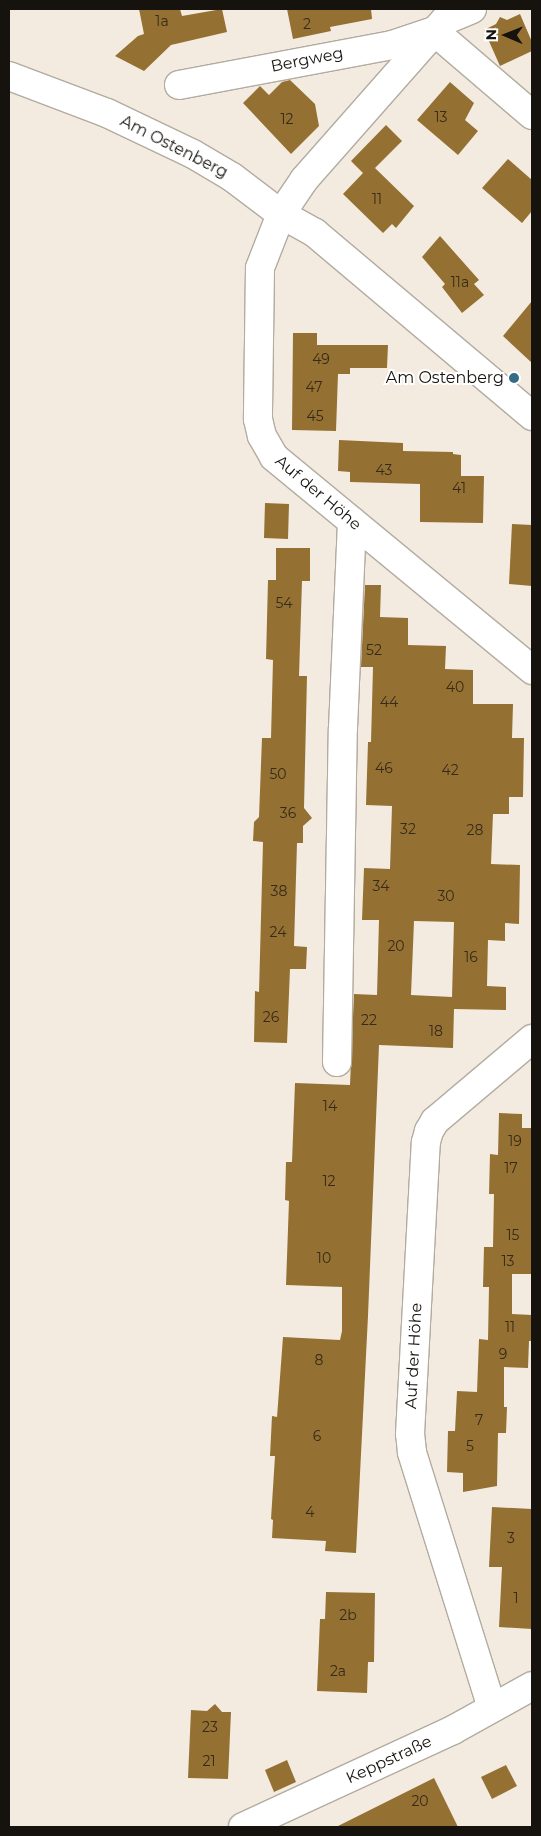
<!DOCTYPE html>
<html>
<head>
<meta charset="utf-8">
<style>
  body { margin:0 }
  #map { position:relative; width:541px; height:1836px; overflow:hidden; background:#f3ebdf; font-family:Montserrat,sans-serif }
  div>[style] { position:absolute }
  .building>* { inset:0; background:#957033 }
  .roads { filter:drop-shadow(1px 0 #b2aba0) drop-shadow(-1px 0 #b2aba0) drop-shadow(0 1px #b2aba0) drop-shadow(0 -1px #b2aba0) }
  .minor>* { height:28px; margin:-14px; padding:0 14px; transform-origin:14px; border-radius:14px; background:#fff }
  .dots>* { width:14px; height:14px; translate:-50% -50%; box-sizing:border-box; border:2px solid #fff; border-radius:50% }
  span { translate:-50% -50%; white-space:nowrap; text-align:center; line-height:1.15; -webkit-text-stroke:4px #fff; paint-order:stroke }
  .number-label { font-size:14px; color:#362a18 }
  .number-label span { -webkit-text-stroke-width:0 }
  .street-label { font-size:16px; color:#16130f }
  .poi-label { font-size:16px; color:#16130f }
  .right { translate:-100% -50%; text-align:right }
  .frame { position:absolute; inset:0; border:10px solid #16130f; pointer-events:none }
  .north { position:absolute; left:481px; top:10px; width:50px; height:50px; -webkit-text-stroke:4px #fff; paint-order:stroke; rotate:271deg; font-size:14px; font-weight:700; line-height:20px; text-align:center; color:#16130f }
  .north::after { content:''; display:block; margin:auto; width:18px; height:22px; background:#16130f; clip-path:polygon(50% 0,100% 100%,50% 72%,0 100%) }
</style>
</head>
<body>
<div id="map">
  <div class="building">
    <i style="clip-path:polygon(139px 9px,180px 9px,182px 16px,222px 9px,227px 32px,171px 45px,144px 71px,115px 56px,138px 36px,144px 34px)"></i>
    <i style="clip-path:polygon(287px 9px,371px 9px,372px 19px,330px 27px,331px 31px,293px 39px)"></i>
    <i style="clip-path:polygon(520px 14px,532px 42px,532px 51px,500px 66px,484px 30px,496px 24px,500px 17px,507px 20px)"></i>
    <i style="clip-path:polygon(290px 80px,315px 104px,319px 126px,291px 154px,243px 103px,260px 86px,269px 95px,282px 82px)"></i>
    <i style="clip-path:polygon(450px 82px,474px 103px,465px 120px,478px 131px,458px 155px,417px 120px)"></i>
    <i style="clip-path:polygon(386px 125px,402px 141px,375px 168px,414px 206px,396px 228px,392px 224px,383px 233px,343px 194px,363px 173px,351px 161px)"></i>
    <i style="clip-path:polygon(508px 159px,532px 180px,532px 211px,522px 223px,482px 188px)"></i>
    <i style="clip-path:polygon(440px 236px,479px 280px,474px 284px,484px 295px,462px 313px,442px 287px,445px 284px,422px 257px)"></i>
    <i style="clip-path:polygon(532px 301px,532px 363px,503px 336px)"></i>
    <i style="clip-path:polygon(293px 333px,317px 333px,317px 345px,388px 345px,387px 368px,350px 368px,350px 374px,338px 374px,336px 431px,292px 430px)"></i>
    <i style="clip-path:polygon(339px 440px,403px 443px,403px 451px,453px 452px,453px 454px,461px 455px,461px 476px,484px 476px,483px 523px,420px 522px,420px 484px,350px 482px,350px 472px,338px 471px)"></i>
    <i style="clip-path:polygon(265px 503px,289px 504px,288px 539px,264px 538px)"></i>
    <i style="clip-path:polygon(512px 524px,532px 525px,532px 586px,509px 584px)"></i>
    <i style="clip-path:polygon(276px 548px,310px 548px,310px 581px,302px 581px,299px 676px,307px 676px,304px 808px,312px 818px,303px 826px,303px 843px,297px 843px,294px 946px,307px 947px,306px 969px,290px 969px,287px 1043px,254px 1042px,255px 991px,259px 992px,263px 842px,253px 841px,254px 822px,259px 817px,262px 738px,271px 738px,273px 660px,266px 659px,268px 580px,276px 580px)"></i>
    <i style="clip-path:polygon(evenodd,365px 585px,381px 585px,380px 617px,408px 618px,408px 645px,446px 646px,445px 669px,473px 670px,473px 704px,513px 704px,512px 738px,524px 738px,523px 797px,509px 797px,509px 814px,493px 814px,491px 864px,520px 865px,519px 924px,505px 923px,505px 941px,488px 940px,487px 986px,506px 987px,506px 1010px,454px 1009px,453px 1048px,379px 1045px,368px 1316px,356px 1553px,325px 1551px,326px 1541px,272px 1538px,273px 1520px,271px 1519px,275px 1456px,270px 1456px,272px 1416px,277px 1417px,283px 1337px,340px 1340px,342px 1331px,342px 1287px,286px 1285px,289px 1201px,285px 1200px,286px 1162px,292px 1162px,295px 1083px,350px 1085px,354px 994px,377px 995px,379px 920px,362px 920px,364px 868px,390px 869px,392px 806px,366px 805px,368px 742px,371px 742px,373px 667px,361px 667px,365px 585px,414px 921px,454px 922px,452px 997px,411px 995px,414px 921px)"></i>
    <i style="clip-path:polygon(499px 1113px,522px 1114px,522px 1128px,532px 1128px,532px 1274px,512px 1274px,512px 1314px,532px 1315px,532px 1341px,529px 1341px,528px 1368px,504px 1367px,504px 1407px,507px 1407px,506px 1433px,498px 1433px,497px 1486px,463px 1492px,463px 1473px,447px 1472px,448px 1431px,455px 1431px,457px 1391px,477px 1392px,479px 1339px,488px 1340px,489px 1287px,483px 1287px,484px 1247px,493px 1247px,494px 1194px,489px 1194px,490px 1154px,498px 1155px)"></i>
    <i style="clip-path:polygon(492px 1507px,532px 1509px,532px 1629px,499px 1627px,502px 1567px,489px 1567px)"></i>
    <i style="clip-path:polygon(326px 1592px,375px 1593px,374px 1662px,368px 1662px,367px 1693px,317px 1691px,320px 1619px,325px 1619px)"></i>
    <i style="clip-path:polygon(215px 1704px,222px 1712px,231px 1712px,228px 1779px,188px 1778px,191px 1710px,207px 1711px)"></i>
    <i style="clip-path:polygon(287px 1760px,296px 1782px,274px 1792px,265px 1770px)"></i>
    <i style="clip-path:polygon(506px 1765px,517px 1786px,492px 1799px,481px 1777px)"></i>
    <i style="clip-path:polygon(434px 1778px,458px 1827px,336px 1827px)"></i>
  </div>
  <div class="roads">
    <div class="minor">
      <i style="left:472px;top:9px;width:30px;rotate:157deg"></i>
      <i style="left:444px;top:21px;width:212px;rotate:131.4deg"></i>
      <i style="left:304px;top:180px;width:41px;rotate:124.1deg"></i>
      <i style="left:281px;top:214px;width:58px;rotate:111.3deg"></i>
      <i style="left:260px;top:268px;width:151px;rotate:90.8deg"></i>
      <i style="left:258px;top:419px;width:17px;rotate:77deg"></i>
      <i style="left:262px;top:436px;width:24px;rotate:60deg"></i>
      <i style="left:274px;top:457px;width:335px;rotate:39.5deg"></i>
      <i style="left:9px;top:76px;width:105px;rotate:20.7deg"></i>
      <i style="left:107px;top:113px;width:95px;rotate:25.5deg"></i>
      <i style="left:193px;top:154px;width:45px;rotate:30.5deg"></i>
      <i style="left:232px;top:177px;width:61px;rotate:37.1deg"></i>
      <i style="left:281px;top:214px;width:39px;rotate:29deg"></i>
      <i style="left:315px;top:233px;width:284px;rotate:40.1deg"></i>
      <i style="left:179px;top:85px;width:217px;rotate:-10.6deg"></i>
      <i style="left:392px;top:45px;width:44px;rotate:-18.4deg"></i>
      <i style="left:434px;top:31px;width:129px;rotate:40.6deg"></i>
      <i style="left:337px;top:1062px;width:334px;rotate:-89deg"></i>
      <i style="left:343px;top:728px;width:207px;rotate:-87.5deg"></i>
      <i style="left:492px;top:1708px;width:268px;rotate:-107.4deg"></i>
      <i style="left:412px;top:1452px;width:18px;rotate:-96deg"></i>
      <i style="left:410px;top:1434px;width:292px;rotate:-86.9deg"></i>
      <i style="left:426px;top:1142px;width:11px;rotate:-75deg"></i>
      <i style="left:429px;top:1131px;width:12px;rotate:-59deg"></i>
      <i style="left:435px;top:1121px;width:127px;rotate:-40.2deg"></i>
      <i style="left:243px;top:1827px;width:231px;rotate:-24.8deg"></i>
      <i style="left:453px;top:1730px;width:90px;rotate:-29.1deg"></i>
    </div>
  </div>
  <div class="dots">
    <i style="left:514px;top:378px;background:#356b86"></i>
  </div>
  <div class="number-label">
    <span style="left:162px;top:21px">1a</span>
    <span style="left:307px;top:24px">2</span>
    <span style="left:441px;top:117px">13</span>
    <span style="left:287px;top:119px">12</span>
    <span style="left:377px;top:199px">11</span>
    <span style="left:460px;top:282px">11a</span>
    <span style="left:321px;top:359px">49</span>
    <span style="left:314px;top:387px">47</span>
    <span style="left:315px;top:416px">45</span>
    <span style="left:384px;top:470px">43</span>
    <span style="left:459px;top:488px">41</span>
    <span style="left:284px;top:603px">54</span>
    <span style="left:374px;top:650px">52</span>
    <span style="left:455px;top:687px">40</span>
    <span style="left:389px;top:702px">44</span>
    <span style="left:384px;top:768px">46</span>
    <span style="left:450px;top:770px">42</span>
    <span style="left:278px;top:774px">50</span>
    <span style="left:288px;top:813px">36</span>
    <span style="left:408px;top:829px">32</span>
    <span style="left:475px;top:830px">28</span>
    <span style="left:381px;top:886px">34</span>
    <span style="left:279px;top:891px">38</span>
    <span style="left:446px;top:896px">30</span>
    <span style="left:278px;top:932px">24</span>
    <span style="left:396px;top:946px">20</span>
    <span style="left:471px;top:957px">16</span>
    <span style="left:271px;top:1017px">26</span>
    <span style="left:369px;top:1020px">22</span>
    <span style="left:436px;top:1031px">18</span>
    <span style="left:330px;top:1106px">14</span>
    <span style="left:515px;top:1141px">19</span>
    <span style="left:511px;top:1168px">17</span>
    <span style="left:329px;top:1181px">12</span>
    <span style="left:513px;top:1235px">15</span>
    <span style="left:324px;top:1258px">10</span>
    <span style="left:508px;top:1261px">13</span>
    <span style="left:510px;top:1327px">11</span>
    <span style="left:503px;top:1354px">9</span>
    <span style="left:319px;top:1360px">8</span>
    <span style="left:479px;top:1420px">7</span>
    <span style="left:317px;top:1436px">6</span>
    <span style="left:470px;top:1446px">5</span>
    <span style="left:310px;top:1512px">4</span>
    <span style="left:511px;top:1538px">3</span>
    <span style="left:516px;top:1598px">1</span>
    <span style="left:348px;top:1615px">2b</span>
    <span style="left:338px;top:1671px">2a</span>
    <span style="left:210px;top:1727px">23</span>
    <span style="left:209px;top:1761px">21</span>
    <span style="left:420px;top:1801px">20</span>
  </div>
  <div class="street-label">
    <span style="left:307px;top:60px;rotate:-11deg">Bergweg</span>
    <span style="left:174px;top:147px;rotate:27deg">Am Ostenberg</span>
    <span style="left:318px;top:493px;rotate:40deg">Auf der Höhe</span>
    <span style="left:414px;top:1356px;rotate:-87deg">Auf der Höhe</span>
    <span style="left:389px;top:1760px;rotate:-25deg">Keppstraße</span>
  </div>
  <div class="poi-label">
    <span class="right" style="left:504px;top:378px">Am Ostenberg</span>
  </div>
  <div class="frame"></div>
  <div class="north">N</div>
</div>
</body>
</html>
